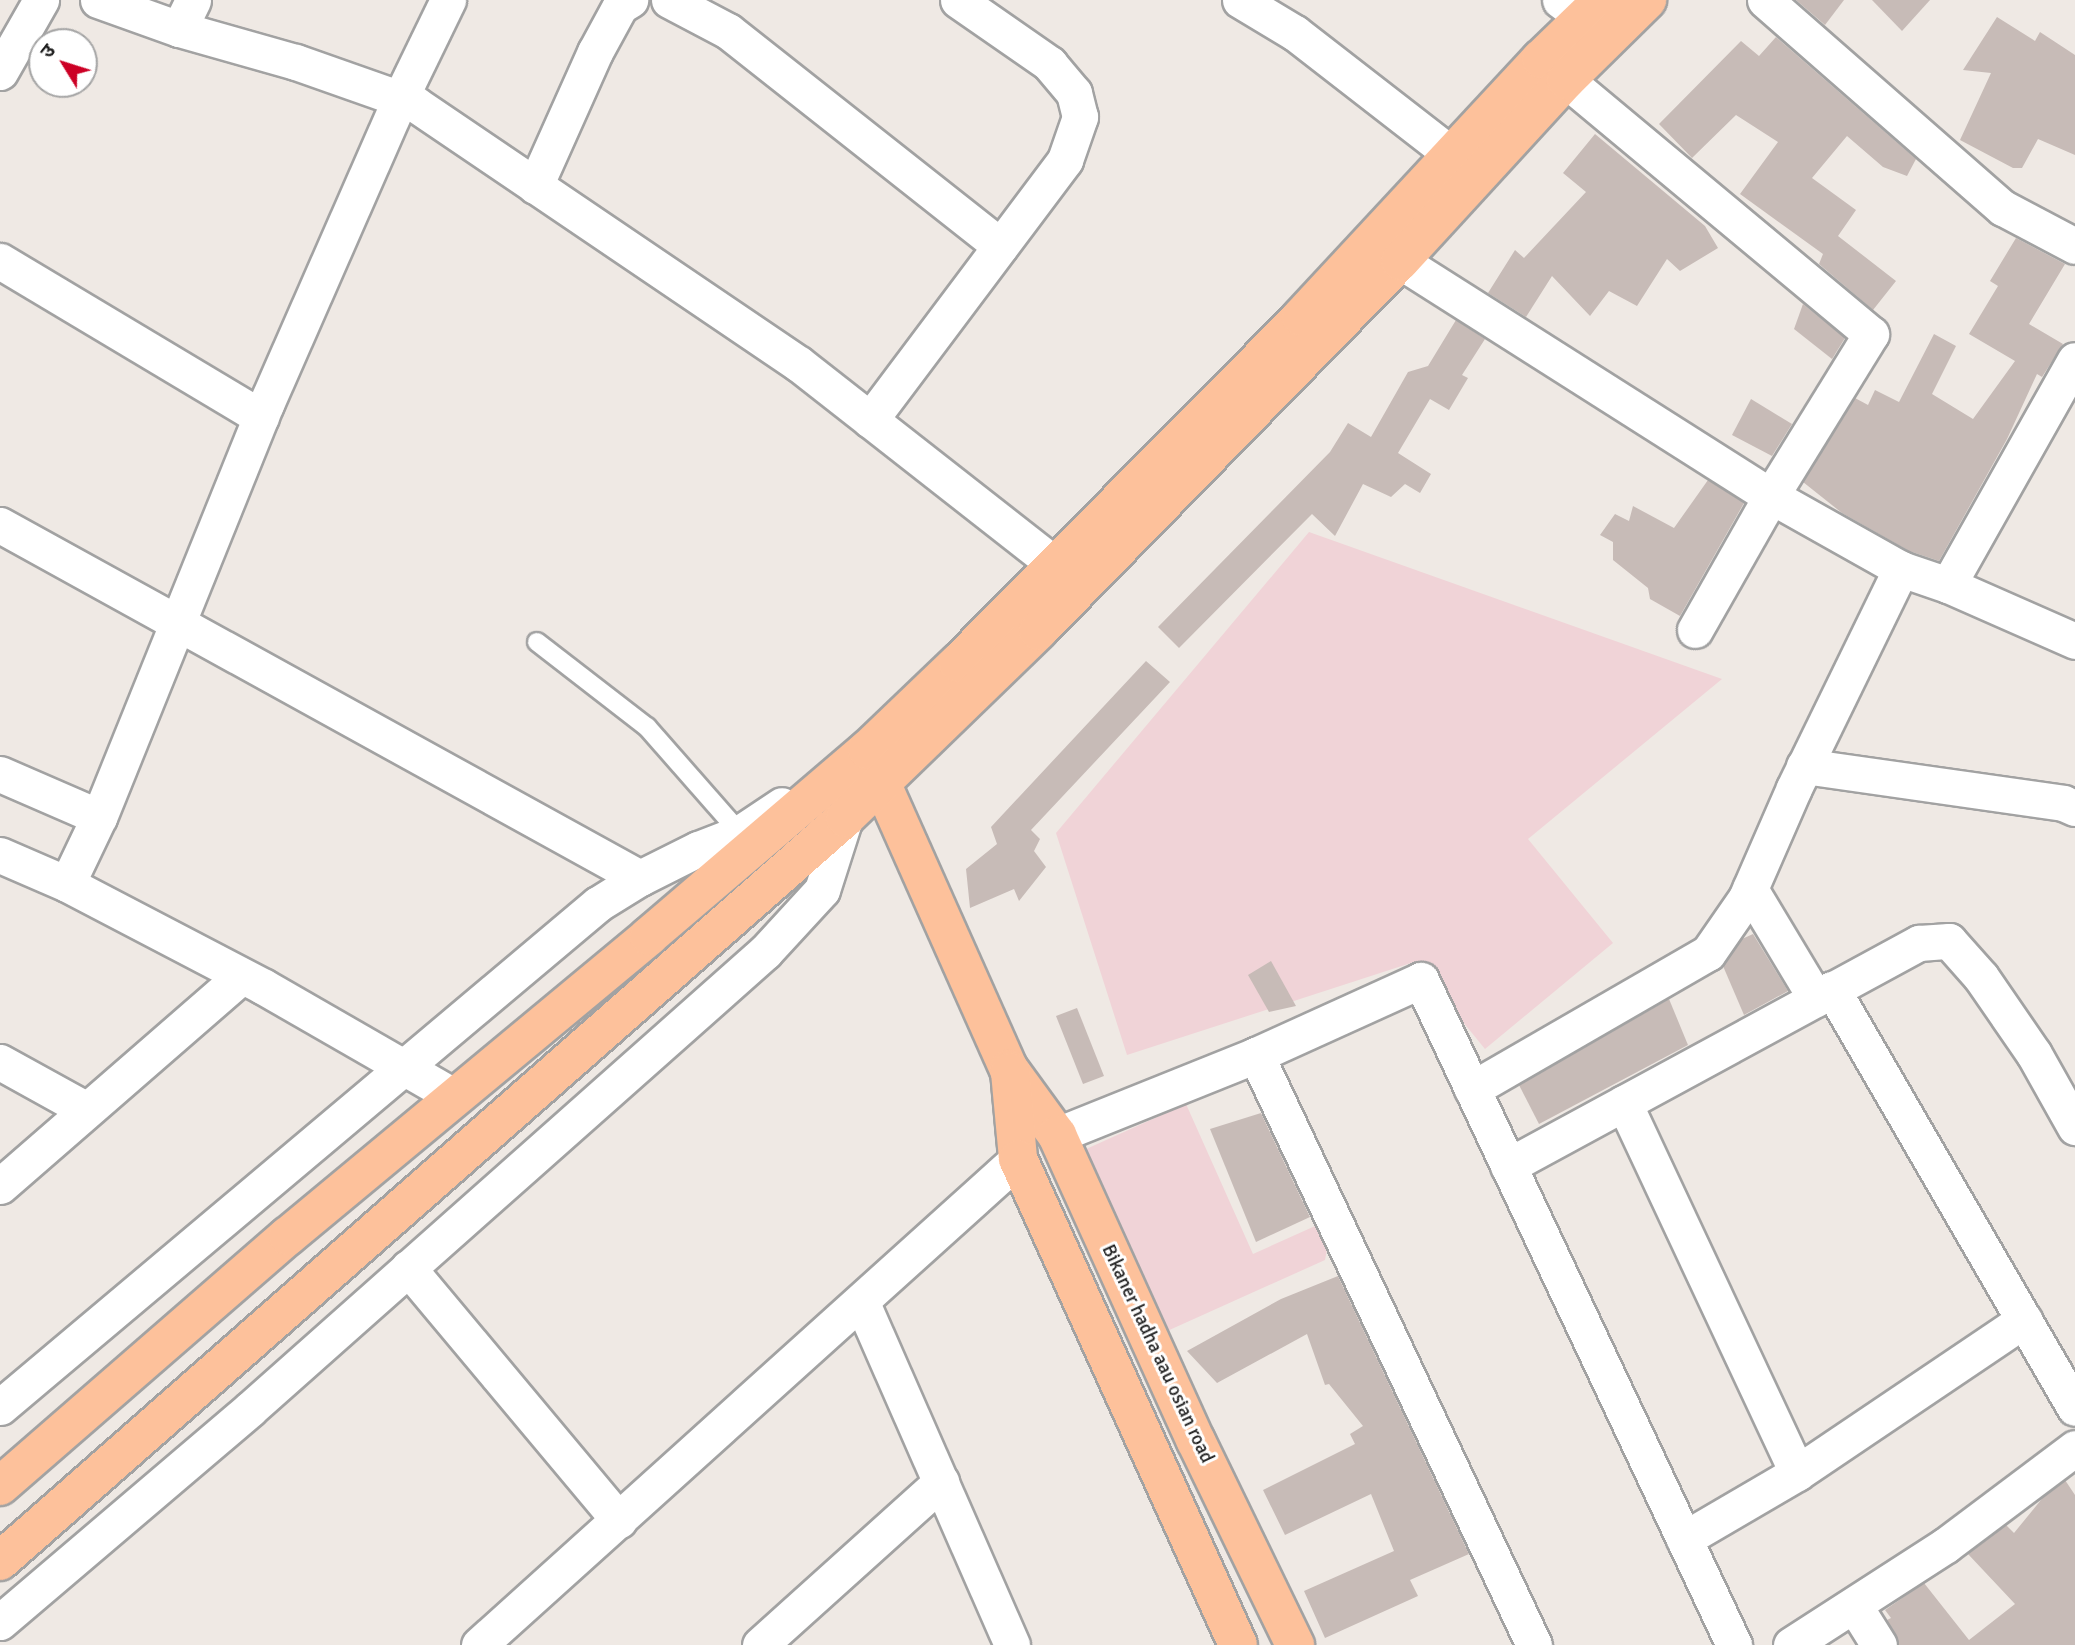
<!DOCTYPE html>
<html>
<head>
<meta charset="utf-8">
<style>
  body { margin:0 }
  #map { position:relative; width:2075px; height:1645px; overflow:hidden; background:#efe9e4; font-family:Signika,"Noto Sans Devanagari",sans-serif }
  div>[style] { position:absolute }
  .commercial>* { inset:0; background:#f0d3d7 }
  .building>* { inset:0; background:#c7bbb7 }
  .roads { filter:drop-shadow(2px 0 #a2a2a2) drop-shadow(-2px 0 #a2a2a2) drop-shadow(0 2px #a2a2a2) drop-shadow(0 -2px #a2a2a2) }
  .lane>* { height:18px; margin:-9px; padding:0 9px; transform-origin:9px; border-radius:9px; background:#fff }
  .street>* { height:35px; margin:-17.5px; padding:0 17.5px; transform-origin:17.5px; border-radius:17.5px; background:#fff }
  .primary>* { height:38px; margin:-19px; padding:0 19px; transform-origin:19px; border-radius:19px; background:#fdc19b }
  span { translate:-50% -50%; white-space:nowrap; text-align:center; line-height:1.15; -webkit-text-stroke:6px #fff; paint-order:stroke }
  .street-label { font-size:19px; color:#1e1e1e }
  .north { position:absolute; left:28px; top:28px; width:70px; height:70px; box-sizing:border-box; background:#fff; border:2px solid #a5a5a5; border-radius:50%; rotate:308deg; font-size:19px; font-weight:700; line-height:28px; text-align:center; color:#1e1e1e }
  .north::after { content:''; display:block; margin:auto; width:24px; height:32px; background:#cc0025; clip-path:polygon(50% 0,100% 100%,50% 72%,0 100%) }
</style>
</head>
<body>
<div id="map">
  <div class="commercial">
    <i style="clip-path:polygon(1309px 532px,1722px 679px,1528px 839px,1613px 943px,1485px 1049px,1414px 962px,1127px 1055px,1056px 833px)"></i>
    <i style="clip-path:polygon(1186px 1104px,1253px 1254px,1333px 1218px,1325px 1260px,1165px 1332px,1084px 1150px)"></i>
  </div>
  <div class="building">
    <i style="clip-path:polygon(1796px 0,1844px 0,1825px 25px)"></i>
    <i style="clip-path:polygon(1872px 0,1930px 0,1902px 31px)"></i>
    <i style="clip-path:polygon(1997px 17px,2035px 41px,2040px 32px,2075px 55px,2075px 155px,2038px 139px,2022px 168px,2013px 168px,1960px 140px,1991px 73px,1963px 70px)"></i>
    <i style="clip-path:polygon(1776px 37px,1916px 159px,1907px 176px,1883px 167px,1847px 136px,1812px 178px,1856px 210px,1838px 236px,1896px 281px,1873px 310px,1819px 264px,1823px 254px,1740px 194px,1778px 142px,1736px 115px,1692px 158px,1659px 124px,1741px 41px,1759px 56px)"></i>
    <i style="clip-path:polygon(1595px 134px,1705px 226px,1718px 248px,1680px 271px,1667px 259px,1637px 306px,1609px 291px,1590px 316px,1552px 276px,1526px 317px,1488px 293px,1515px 250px,1524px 258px,1586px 192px,1563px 173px)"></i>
    <i style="clip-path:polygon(2016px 238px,2065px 264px,2029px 324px,2063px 344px,2042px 377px,2037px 374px,2007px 439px,1939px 561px,1909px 551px,1842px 513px,1803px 482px,1855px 398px,1868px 405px,1875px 390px,1899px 402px,1934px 334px,1956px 346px,1932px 394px,1973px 419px,2015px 361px,1969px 334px,1998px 286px,1990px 281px)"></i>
    <i style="clip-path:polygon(1803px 304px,1845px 338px,1832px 359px,1794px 329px)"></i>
    <i style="clip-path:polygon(1456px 320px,1485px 339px,1462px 375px,1468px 378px,1449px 410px,1430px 399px,1398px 453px,1431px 474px,1420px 493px,1405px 484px,1391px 497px,1363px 484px,1335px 536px,1312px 514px,1179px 648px,1158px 627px,1330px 452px,1348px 423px,1371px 437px,1408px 372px,1428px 366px)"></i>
    <i style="clip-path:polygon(1751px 399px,1792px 424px,1772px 456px,1732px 435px)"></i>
    <i style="clip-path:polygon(1708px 480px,1744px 503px,1680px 616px,1650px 599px,1648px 588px,1613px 560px,1613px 542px,1600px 535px,1615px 514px,1629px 521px,1633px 506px,1674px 528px)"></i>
    <i style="clip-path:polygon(1146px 661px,1170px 682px,1031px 830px,1040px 839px,1034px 851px,1046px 867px,1019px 901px,1014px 889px,970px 908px,966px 869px,997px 844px,991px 827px)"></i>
    <i style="clip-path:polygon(1753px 934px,1788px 991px,1744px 1015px,1723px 966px,1742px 939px)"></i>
    <i style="clip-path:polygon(1271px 961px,1296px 1006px,1269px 1012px,1248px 975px)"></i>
    <i style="clip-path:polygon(1669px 999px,1688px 1045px,1539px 1124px,1519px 1085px)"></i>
    <i style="clip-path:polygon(1077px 1008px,1104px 1076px,1083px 1084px,1056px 1016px)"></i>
    <i style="clip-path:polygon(1261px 1113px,1310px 1217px,1256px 1242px,1210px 1129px)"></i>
    <i style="clip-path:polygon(1338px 1276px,1469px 1554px,1410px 1580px,1418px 1596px,1325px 1638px,1304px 1591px,1394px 1551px,1371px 1494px,1285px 1535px,1263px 1490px,1355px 1444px,1350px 1434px,1363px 1426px,1329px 1384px,1325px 1385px,1307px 1334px,1217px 1383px,1187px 1351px,1281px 1299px)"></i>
    <i style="clip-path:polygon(2065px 1480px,2075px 1495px,2075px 1645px,1899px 1645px,1887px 1620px,1891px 1618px,1885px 1610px,1924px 1583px,1969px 1640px,2015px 1604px,1968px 1554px,2006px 1525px,2014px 1533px,2045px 1495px)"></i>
  </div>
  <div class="roads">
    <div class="lane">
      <i style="left:537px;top:642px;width:139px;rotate:37.7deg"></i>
      <i style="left:647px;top:727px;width:141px;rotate:48.7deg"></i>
    </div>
    <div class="street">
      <i style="left:98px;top:0;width:86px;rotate:19.7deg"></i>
      <i style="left:179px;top:29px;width:122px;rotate:15.8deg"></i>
      <i style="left:296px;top:62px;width:126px;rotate:19.4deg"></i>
      <i style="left:415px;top:104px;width:464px;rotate:34.1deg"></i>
      <i style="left:799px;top:364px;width:325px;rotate:38.1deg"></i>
      <i style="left:448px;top:0;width:110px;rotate:115.9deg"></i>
      <i style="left:400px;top:99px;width:333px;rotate:113.7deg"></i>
      <i style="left:266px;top:404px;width:445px;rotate:112deg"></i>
      <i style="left:99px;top:817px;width:74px;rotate:115.5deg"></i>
      <i style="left:67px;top:884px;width:222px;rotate:27.6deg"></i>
      <i style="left:264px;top:987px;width:220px;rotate:29.9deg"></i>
      <i style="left:669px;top:0;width:67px;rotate:27.7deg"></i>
      <i style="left:728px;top:31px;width:347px;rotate:38.3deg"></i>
      <i style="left:1240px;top:0;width:64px;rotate:31deg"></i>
      <i style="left:1295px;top:33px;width:199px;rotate:37.8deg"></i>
      <i style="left:1560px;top:0;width:30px;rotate:37deg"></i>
      <i style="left:1765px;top:0;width:316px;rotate:41.2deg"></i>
      <i style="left:2003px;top:208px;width:81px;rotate:27.8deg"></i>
      <i style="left:179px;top:29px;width:32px;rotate:-64deg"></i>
      <i style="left:0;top:72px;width:83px;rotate:-60.3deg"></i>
      <i style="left:1566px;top:80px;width:397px;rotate:39.8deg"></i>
      <i style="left:1871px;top:334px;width:190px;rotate:121.7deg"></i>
      <i style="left:1771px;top:496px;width:154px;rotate:119.6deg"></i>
      <i style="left:535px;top:186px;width:147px;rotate:-65.9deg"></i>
      <i style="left:595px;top:52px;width:52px;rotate:-61.5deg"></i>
      <i style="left:620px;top:6px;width:12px;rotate:-31deg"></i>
      <i style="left:0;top:261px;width:304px;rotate:30.9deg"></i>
      <i style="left:1400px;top:261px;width:439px;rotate:32.4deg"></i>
      <i style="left:1771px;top:496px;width:149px;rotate:29.3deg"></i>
      <i style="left:1901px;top:569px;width:50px;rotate:18.8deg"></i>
      <i style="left:1948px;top:585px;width:139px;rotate:23.8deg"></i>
      <i style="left:870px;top:420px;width:325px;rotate:-53.1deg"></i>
      <i style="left:1065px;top:160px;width:46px;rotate:-70.8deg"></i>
      <i style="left:1080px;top:117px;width:25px;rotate:-104deg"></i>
      <i style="left:1074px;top:93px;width:38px;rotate:-130deg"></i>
      <i style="left:1050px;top:64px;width:112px;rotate:-145.2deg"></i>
      <i style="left:0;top:525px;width:731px;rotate:28.88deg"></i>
      <i style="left:1948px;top:585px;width:258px;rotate:-60.6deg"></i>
      <i style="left:1804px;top:766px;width:262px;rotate:8.1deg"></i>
      <i style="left:2063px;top:803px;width:13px;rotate:23deg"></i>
      <i style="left:0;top:774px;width:108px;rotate:23.5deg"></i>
      <i style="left:0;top:855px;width:73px;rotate:23.4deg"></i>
      <i style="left:1750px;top:889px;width:128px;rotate:59deg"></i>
      <i style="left:1832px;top:989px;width:484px;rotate:59.9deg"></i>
      <i style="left:1256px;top:1055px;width:652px;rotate:64.77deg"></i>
      <i style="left:0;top:1062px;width:99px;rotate:28.9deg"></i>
      <i style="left:1472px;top:1089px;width:272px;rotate:-30deg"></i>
      <i style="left:1708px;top:953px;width:67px;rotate:-55.4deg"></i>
      <i style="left:1746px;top:898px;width:120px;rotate:-66.4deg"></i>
      <i style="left:1794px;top:788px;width:244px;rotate:-64deg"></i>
      <i style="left:1624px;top:1103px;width:408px;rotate:64.9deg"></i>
      <i style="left:1057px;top:1135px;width:214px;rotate:-21.9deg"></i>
      <i style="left:1256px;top:1055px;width:181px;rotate:-24.4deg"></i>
      <i style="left:1421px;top:980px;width:735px;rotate:64.79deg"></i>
      <i style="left:1508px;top:1166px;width:468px;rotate:-28.5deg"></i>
      <i style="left:1919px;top:943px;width:30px;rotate:-4deg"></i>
      <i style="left:1949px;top:941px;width:48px;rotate:48.4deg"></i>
      <i style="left:1981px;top:977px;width:93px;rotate:55.5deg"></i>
      <i style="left:2034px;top:1054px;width:84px;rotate:60.7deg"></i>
      <i style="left:0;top:1186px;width:320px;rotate:-41deg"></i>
      <i style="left:408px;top:1268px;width:329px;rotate:50.1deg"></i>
      <i style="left:862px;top:1303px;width:373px;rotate:66.3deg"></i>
      <i style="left:0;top:1407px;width:781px;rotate:-40.07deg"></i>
      <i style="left:598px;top:904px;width:49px;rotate:-31.8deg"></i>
      <i style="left:640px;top:878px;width:65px;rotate:-26.6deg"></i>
      <i style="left:698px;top:849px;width:45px;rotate:-20.9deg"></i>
      <i style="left:740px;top:833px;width:50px;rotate:-33.7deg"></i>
      <i style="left:1684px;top:1539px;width:131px;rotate:-30.3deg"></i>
      <i style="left:1797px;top:1473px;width:274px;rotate:-34deg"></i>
      <i style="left:1854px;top:1605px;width:47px;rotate:58deg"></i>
      <i style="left:0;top:1622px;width:328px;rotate:-40.4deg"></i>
      <i style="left:250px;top:1409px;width:689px;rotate:-41.59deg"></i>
      <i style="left:765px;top:952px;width:84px;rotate:-47.4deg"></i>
      <i style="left:822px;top:890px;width:76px;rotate:-72.3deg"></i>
      <i style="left:479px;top:1645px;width:726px;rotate:-42.04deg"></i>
      <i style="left:760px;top:1645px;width:244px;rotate:-42deg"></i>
      <i style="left:1791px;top:1645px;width:184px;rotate:-32.8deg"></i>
      <i style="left:1946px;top:1545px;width:161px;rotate:-36.9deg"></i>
    </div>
    <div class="primary">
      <i style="left:872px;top:762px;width:336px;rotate:66deg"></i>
      <i style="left:1009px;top:1069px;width:82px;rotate:54deg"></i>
      <i style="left:1057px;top:1135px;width:336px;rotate:65.6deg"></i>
      <i style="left:1196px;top:1441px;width:227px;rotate:64.1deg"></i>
      <i style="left:1010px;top:1072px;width:87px;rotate:84.7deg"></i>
      <i style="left:1018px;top:1159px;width:533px;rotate:65.64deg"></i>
      <i style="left:0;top:1486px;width:381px;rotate:-41deg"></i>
      <i style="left:288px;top:1236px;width:469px;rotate:-39.7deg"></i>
      <i style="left:649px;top:936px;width:287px;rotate:-40.5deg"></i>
      <i style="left:867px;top:750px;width:126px;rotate:-43.7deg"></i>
      <i style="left:958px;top:663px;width:487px;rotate:-45.2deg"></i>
      <i style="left:1301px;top:317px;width:352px;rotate:-47.1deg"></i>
      <i style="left:1541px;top:59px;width:85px;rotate:-44deg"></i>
      <i style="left:0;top:1561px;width:1125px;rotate:-41.32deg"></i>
      <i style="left:845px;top:818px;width:269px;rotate:-44.1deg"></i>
      <i style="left:1038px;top:631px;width:518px;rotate:-45.63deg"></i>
      <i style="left:1400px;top:261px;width:246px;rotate:-47.5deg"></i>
      <i style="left:1566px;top:80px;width:114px;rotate:-44.6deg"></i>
    </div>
  </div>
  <div class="street-label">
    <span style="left:1157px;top:1354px;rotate:65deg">Bikaner hadha aau osian road</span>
  </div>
  <div class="north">उ</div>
</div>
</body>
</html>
